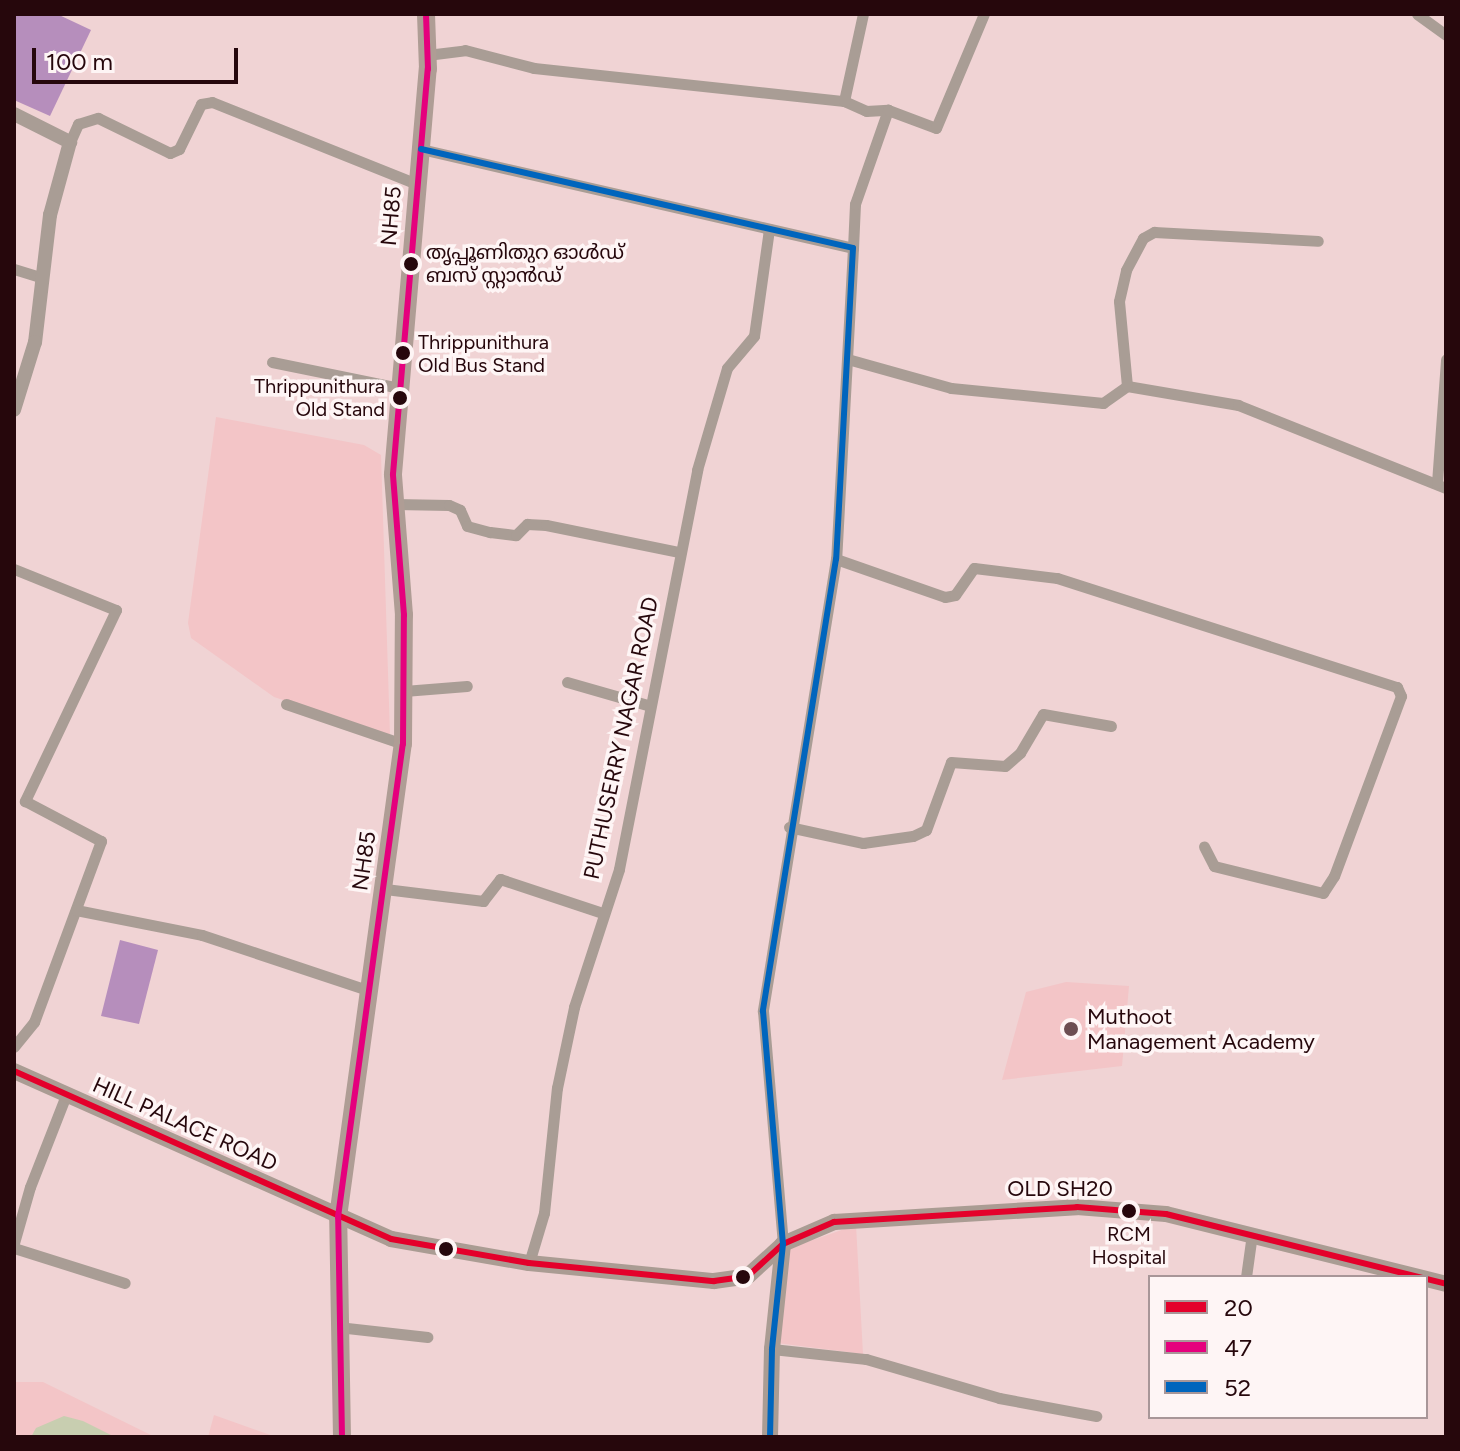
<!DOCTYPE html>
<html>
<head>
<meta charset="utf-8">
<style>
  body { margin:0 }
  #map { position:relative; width:1460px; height:1451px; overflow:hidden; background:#f0d3d4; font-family:Figtree,"Noto Sans Malayalam",sans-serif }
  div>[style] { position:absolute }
  .built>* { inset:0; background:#f3c5c7 }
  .green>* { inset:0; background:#c8ceb0 }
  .water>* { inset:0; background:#b68ebc }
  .minor>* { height:11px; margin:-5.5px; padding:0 5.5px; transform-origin:5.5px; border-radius:5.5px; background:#a99d95 }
  .tertiary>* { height:14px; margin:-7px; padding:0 7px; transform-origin:7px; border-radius:7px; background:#a99d95 }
  .secondary>* { height:16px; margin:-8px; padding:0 8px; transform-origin:8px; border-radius:8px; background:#aa9c93 }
  .primary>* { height:18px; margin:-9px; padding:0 9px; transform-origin:9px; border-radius:9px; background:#af9d95 }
  .bus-1>* { height:6px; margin:-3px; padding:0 3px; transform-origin:3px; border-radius:3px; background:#e4002b }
  .bus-2>* { height:6px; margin:-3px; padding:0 3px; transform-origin:3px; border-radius:3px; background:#e5007d }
  .bus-3>* { height:6px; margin:-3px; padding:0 3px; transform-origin:3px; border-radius:3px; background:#0065bd }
  .dots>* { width:22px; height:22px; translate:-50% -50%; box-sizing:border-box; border:4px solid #fef5f5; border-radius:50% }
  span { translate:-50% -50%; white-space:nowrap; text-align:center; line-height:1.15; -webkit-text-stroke:7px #fef5f5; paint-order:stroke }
  .bus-label { font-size:20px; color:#26070c }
  .left { translate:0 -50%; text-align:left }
  .right { translate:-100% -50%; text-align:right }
  .street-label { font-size:22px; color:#26070c }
  .poi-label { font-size:22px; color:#26070c }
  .frame { position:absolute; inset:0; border:16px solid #26070c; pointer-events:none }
  .legend { position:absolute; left:1148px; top:1275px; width:280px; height:144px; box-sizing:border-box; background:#fef5f5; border:2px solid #a89698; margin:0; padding:10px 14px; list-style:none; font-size:24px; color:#26070c }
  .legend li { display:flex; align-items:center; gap:16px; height:40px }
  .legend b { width:40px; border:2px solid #a89698 }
  .scale { position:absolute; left:32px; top:48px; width:206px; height:36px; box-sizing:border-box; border:4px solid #26070c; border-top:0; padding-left:10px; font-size:24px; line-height:28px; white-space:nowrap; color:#26070c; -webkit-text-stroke:6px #fef5f5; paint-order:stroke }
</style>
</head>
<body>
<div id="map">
  <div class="built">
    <i style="clip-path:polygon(216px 417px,364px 445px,381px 455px,390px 735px,274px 697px,191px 638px,188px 623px)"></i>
    <i style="clip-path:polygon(1066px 982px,1129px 986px,1122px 1066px,1002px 1080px,1026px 992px)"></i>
    <i style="clip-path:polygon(856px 1225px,863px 1354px,777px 1343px,790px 1248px)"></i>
    <i style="clip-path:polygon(14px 1382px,43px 1382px,155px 1437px,14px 1437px)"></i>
    <i style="clip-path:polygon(214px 1415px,276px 1437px,208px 1437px)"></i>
  </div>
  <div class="green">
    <i style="clip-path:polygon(64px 1416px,83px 1421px,115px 1437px,31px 1437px,36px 1428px)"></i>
  </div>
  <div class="water">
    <i style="clip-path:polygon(14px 14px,57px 14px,91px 30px,50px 116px,14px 100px)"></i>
    <i style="clip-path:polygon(120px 940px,158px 950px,139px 1024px,101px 1016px)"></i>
  </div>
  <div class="minor">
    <i style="left:1417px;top:14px;width:36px;rotate:36deg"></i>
    <i style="left:427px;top:55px;width:38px;rotate:-7deg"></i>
    <i style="left:465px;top:50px;width:71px;rotate:14.6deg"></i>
    <i style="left:534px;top:68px;width:312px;rotate:6.1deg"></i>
    <i style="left:844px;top:101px;width:24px;rotate:24deg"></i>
    <i style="left:866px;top:111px;width:22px;rotate:-3deg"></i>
    <i style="left:844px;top:101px;width:89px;rotate:-77.7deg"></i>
    <i style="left:70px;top:142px;width:20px;rotate:-66deg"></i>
    <i style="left:78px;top:124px;width:21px;rotate:-17deg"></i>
    <i style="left:98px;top:118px;width:80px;rotate:25.9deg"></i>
    <i style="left:170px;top:153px;width:10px;rotate:-24deg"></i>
    <i style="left:179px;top:149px;width:50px;rotate:-63.9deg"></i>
    <i style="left:201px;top:104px;width:11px;rotate:-10deg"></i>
    <i style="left:212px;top:102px;width:221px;rotate:21.8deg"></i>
    <i style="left:421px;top:149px;width:443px;rotate:12.9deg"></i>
    <i style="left:853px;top:248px;width:311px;rotate:93.1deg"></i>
    <i style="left:836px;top:559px;width:458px;rotate:99.2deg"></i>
    <i style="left:763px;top:1011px;width:234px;rotate:85.1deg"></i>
    <i style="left:853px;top:248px;width:44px;rotate:-87.4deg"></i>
    <i style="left:855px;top:204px;width:100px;rotate:-70.7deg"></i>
    <i style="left:888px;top:110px;width:51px;rotate:20.6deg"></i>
    <i style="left:936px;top:128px;width:124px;rotate:-67.2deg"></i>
    <i style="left:14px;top:269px;width:28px;rotate:17deg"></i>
    <i style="left:851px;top:360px;width:104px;rotate:15.6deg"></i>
    <i style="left:951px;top:388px;width:153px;rotate:5.6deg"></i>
    <i style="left:1103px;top:403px;width:29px;rotate:-35deg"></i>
    <i style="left:1127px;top:386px;width:113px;rotate:9.7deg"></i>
    <i style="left:1238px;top:405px;width:224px;rotate:21.8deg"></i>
    <i style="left:272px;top:362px;width:131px;rotate:11.5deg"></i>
    <i style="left:1127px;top:386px;width:85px;rotate:-95.4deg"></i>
    <i style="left:1119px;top:301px;width:32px;rotate:-77deg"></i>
    <i style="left:1126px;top:270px;width:36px;rotate:-62deg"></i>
    <i style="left:1143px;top:238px;width:13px;rotate:-29deg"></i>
    <i style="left:1154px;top:232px;width:164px;rotate:3.1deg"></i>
    <i style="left:1437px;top:483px;width:124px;rotate:-85.8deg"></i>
    <i style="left:395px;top:504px;width:54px;rotate:1.1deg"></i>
    <i style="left:449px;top:505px;width:12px;rotate:24deg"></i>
    <i style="left:460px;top:510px;width:17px;rotate:66deg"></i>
    <i style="left:467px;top:526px;width:24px;rotate:15deg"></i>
    <i style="left:490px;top:532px;width:26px;rotate:7deg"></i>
    <i style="left:516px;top:535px;width:16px;rotate:-45deg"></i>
    <i style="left:527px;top:524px;width:19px;rotate:3deg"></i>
    <i style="left:546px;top:525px;width:136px;rotate:11.5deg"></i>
    <i style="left:836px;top:559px;width:115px;rotate:19.2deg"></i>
    <i style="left:945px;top:597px;width:10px;rotate:-11deg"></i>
    <i style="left:955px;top:595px;width:33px;rotate:-55deg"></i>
    <i style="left:974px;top:568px;width:84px;rotate:6.9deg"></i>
    <i style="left:1057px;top:578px;width:357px;rotate:17.8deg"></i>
    <i style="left:1397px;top:687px;width:10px;rotate:66deg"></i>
    <i style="left:1401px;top:696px;width:192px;rotate:110.4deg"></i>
    <i style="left:1334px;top:876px;width:20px;rotate:123deg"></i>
    <i style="left:1323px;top:893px;width:112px;rotate:-166.1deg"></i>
    <i style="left:1214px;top:866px;width:22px;rotate:-117deg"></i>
    <i style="left:14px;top:569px;width:110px;rotate:21.9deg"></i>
    <i style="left:116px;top:610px;width:212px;rotate:115.5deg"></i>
    <i style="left:25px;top:801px;width:86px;rotate:27.8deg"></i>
    <i style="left:101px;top:841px;width:193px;rotate:110.3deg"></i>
    <i style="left:34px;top:1022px;width:32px;rotate:129deg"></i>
    <i style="left:567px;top:682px;width:83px;rotate:16deg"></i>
    <i style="left:404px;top:691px;width:63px;rotate:-4.5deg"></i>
    <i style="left:286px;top:704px;width:124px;rotate:18.9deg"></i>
    <i style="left:789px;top:827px;width:76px;rotate:12.2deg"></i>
    <i style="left:863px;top:843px;width:50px;rotate:-8deg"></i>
    <i style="left:913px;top:836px;width:14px;rotate:-25deg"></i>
    <i style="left:926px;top:830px;width:72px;rotate:-69.8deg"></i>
    <i style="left:951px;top:762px;width:54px;rotate:4.2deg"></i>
    <i style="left:1005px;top:766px;width:20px;rotate:-41deg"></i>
    <i style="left:1020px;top:753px;width:45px;rotate:-59.5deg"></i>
    <i style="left:1043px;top:714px;width:69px;rotate:10deg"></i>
    <i style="left:385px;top:889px;width:99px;rotate:7deg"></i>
    <i style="left:483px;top:901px;width:28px;rotate:-52deg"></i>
    <i style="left:500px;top:879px;width:108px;rotate:18.4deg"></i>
    <i style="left:76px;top:910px;width:128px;rotate:11.2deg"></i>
    <i style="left:202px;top:935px;width:177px;rotate:18.4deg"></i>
    <i style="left:14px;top:1243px;width:58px;rotate:-74.1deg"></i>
    <i style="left:30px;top:1187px;width:99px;rotate:-68.6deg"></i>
    <i style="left:14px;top:1248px;width:116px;rotate:17.5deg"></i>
    <i style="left:529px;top:1263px;width:52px;rotate:-73.3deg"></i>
    <i style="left:544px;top:1213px;width:126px;rotate:-84.1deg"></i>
    <i style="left:557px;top:1088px;width:83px;rotate:-78.1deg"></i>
    <i style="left:574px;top:1007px;width:145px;rotate:-71.9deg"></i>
    <i style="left:619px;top:869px;width:407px;rotate:-78.9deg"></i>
    <i style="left:697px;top:470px;width:106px;rotate:-73.6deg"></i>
    <i style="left:727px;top:368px;width:42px;rotate:-49.8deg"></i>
    <i style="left:754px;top:336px;width:108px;rotate:-82deg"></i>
    <i style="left:1246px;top:1277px;width:43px;rotate:-82.1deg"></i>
    <i style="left:338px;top:1327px;width:90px;rotate:6.4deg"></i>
    <i style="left:772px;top:1349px;width:95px;rotate:6.1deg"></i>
    <i style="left:866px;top:1359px;width:139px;rotate:16.3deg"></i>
    <i style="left:999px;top:1398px;width:99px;rotate:10.5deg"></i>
  </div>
  <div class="tertiary">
    <i style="left:14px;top:114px;width:63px;rotate:26.6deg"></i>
    <i style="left:70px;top:142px;width:76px;rotate:105.3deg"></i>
    <i style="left:50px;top:215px;width:128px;rotate:96.7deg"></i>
    <i style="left:35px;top:342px;width:71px;rotate:107.2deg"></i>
  </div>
  <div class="secondary">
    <i style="left:14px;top:1071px;width:413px;rotate:24deg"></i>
    <i style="left:391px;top:1239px;width:140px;rotate:9.9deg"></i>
    <i style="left:529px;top:1263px;width:186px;rotate:5.6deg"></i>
    <i style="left:714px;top:1281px;width:34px;rotate:-8deg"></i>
    <i style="left:748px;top:1276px;width:47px;rotate:-42.4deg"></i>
    <i style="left:783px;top:1244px;width:56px;rotate:-23.3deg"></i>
    <i style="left:834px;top:1222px;width:243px;rotate:-3.5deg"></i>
    <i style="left:1077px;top:1207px;width:89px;rotate:4.5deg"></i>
    <i style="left:1166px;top:1214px;width:289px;rotate:14deg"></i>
    <i style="left:770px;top:1437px;width:88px;rotate:-88.7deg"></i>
    <i style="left:772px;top:1349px;width:106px;rotate:-84deg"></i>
  </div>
  <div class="primary">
    <i style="left:342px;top:1437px;width:220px;rotate:-91deg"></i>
    <i style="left:338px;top:1217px;width:477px;rotate:-82.2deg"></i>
    <i style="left:403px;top:744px;width:129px;rotate:-89.6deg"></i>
    <i style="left:404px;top:615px;width:141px;rotate:-94.5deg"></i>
    <i style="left:393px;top:474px;width:407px;rotate:-85.1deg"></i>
    <i style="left:428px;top:69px;width:55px;rotate:-92.1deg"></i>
  </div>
  <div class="bus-1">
    <i style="left:14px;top:1071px;width:413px;rotate:24deg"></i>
    <i style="left:391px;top:1239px;width:140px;rotate:9.9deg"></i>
    <i style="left:529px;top:1263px;width:186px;rotate:5.6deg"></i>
    <i style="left:714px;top:1281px;width:34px;rotate:-8deg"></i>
    <i style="left:748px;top:1276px;width:47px;rotate:-42.4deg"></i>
    <i style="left:783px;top:1244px;width:56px;rotate:-23.3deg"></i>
    <i style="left:834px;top:1222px;width:243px;rotate:-3.5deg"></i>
    <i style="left:1077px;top:1207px;width:89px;rotate:4.5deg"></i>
    <i style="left:1166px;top:1214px;width:289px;rotate:14deg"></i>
  </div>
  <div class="bus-2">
    <i style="left:342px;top:1437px;width:220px;rotate:-91deg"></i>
    <i style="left:338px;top:1217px;width:477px;rotate:-82.2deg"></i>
    <i style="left:403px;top:744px;width:129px;rotate:-89.6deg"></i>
    <i style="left:404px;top:615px;width:141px;rotate:-94.5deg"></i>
    <i style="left:393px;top:474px;width:407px;rotate:-85.1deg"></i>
    <i style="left:428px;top:69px;width:55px;rotate:-92.1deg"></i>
  </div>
  <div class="bus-3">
    <i style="left:421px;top:149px;width:443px;rotate:12.9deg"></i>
    <i style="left:853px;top:248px;width:311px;rotate:93.1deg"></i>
    <i style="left:836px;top:559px;width:458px;rotate:99.2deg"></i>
    <i style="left:763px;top:1011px;width:234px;rotate:85.1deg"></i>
    <i style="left:783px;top:1244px;width:106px;rotate:96deg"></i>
    <i style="left:772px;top:1349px;width:88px;rotate:91.3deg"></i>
  </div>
  <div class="dots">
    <i style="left:411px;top:264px;background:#26070c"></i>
    <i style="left:403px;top:353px;background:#26070c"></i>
    <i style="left:400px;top:398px;background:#26070c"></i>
    <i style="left:1071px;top:1029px;background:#6d4e52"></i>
    <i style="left:1129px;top:1211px;background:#26070c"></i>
    <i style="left:446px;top:1249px;background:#26070c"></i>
    <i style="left:743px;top:1277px;background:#26070c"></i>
  </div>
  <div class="bus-label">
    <span class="left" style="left:426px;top:264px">തൃപ്പൂണിതുറ ഓൾഡ്<br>ബസ് സ്റ്റാൻഡ്</span>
    <span class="left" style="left:418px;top:354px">Thrippunithura<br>Old Bus Stand</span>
    <span class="right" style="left:385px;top:398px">Thrippunithura<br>Old Stand</span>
    <span style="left:1129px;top:1246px">RCM<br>Hospital</span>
  </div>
  <div class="street-label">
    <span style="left:391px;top:216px;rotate:-85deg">NH85</span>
    <span style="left:621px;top:738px;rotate:-78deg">PUTHUSERRY NAGAR ROAD</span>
    <span style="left:364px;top:861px;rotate:-82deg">NH85</span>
    <span style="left:185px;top:1124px;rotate:24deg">HILL PALACE ROAD</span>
    <span style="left:1060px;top:1189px">OLD SH20</span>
  </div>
  <div class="poi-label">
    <span class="left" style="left:1087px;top:1029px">Muthoot<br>Management Academy</span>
  </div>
  <div class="frame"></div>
  <ul class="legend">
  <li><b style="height:10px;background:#e4002b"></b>20</li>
  <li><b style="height:10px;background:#e5007d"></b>47</li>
  <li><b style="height:10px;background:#0065bd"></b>52</li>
  </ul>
  <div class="scale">100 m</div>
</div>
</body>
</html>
